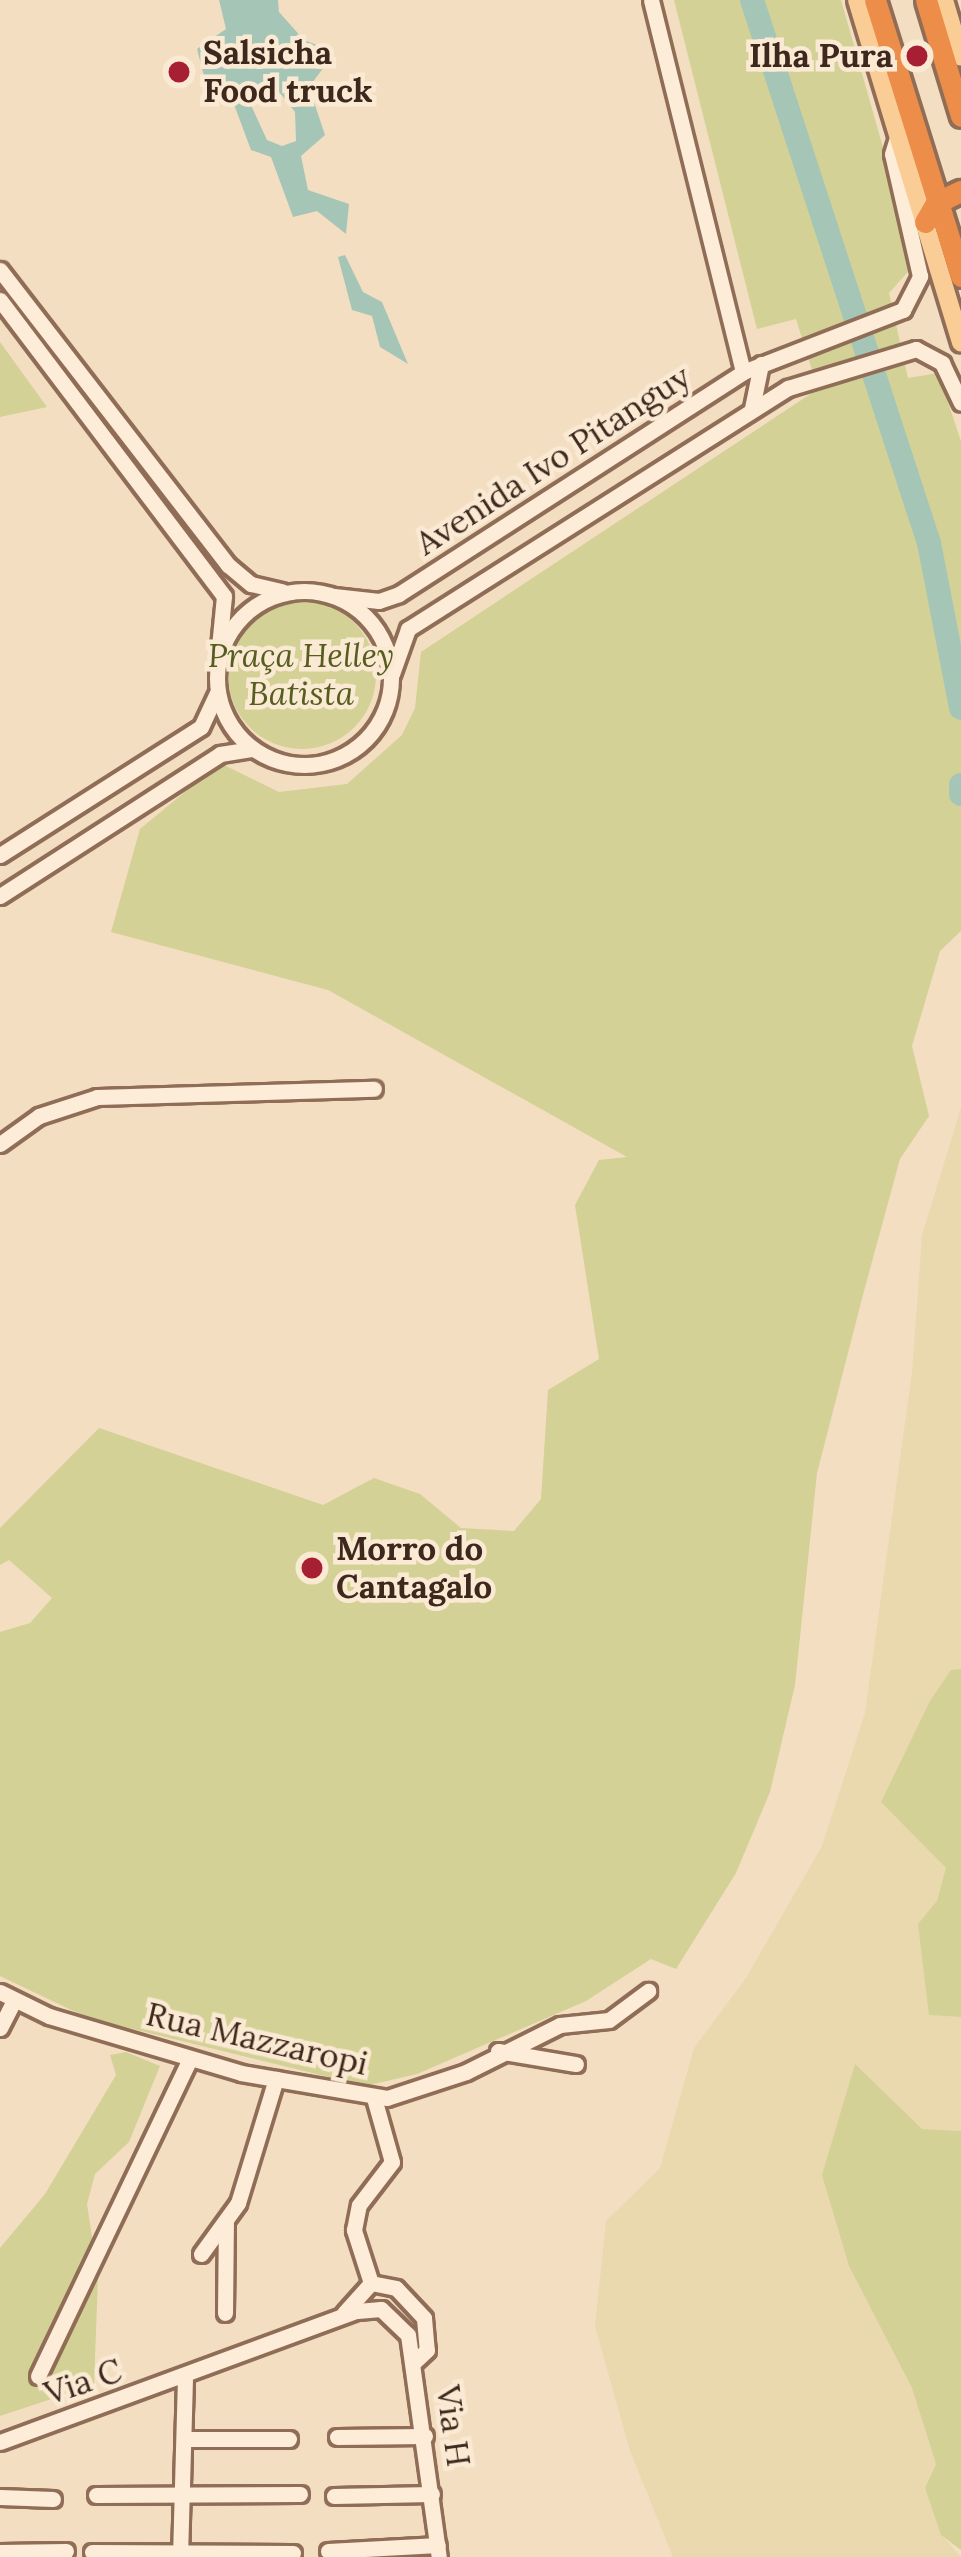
<!DOCTYPE html>
<html>
<head>
<meta charset="utf-8">
<style>
  body { margin:0 }
  #map { position:relative; width:961px; height:2557px; overflow:hidden; background:#f3dec2; font-family:Lora,serif }
  div>[style] { position:absolute }
  .farmland>* { inset:0; background:#ead8af }
  .green>* { inset:0; background:#d3d195 }
  .round { border-radius:50% }
  .water>* { inset:0; background:#a5c6b7 }
  .river>* { height:24px; margin:-12px; padding:0 12px; transform-origin:12px; border-radius:12px; background:#a5c6b7 }
  .roads { filter:drop-shadow(3px 0 #906d57) drop-shadow(-3px 0 #906d57) drop-shadow(0 3px #906d57) drop-shadow(0 -3px #906d57) }
  .minor>* { height:15px; margin:-7.5px; padding:0 7.5px; transform-origin:7.5px; border-radius:7.5px; background:#fdecd7 }
  .minor>.ring { margin:-7.5px; padding:0; box-sizing:content-box; background:none; border:15px solid #fdecd7; border-radius:50% }
  .major>* { height:18px; margin:-9px; padding:0 9px; transform-origin:9px; border-radius:9px; background:#fbcd96 }
  .highway>* { height:21px; margin:-10.5px; padding:0 10.5px; transform-origin:10.5px; border-radius:10.5px; background:#ec8d49 }
  .dots>* { width:33px; height:33px; translate:-50% -50%; box-sizing:border-box; border:6px solid #fae9d3; border-radius:50% }
  span { translate:-50% -50%; white-space:nowrap; text-align:center; line-height:1.15; -webkit-text-stroke:9px #fae9d3; paint-order:stroke }
  .poi-label { font-size:33px; color:#3e281d; font-weight:700 }
  .left { translate:0 -50%; text-align:left }
  .right { translate:-100% -50%; text-align:right }
  .street-label { font-size:33px; color:#3e281d }
  .park-label { font-size:33px; color:#575d21; font-style:italic }
</style>
</head>
<body>
<div id="map">
  <div class="farmland">
    <i style="clip-path:polygon(961px 1108px,961px 1669px,951px 1671px,882px 1802px,946px 1868px,929px 2015px,961px 2017px,961px 2131px,922px 2129px,849px 2266px,912px 2387px,936px 2464px,925px 2488px,941px 2534px,961px 2557px,673px 2557px,630px 2451px,595px 2326px,606px 2221px,660px 2168px,694px 2048px,746px 1978px,822px 1846px,865px 1713px,912px 1372px,922px 1235px)"></i>
  </div>
  <div class="green">
    <i style="clip-path:polygon(674px 0,841px 0,916px 263px,889px 293px,908px 378px,938px 373px,961px 441px,961px 931px,940px 951px,912px 1046px,929px 1116px,900px 1159px,864px 1291px,817px 1473px,795px 1685px,770px 1792px,736px 1873px,676px 1969px,651px 1959px,586px 2001px,417px 2074px,365px 2086px,88px 2018px,0 1976px,0 1632px,30px 1623px,52px 1598px,9px 1560px,0 1565px,0 1528px,99px 1428px,323px 1505px,374px 1478px,420px 1494px,461px 1528px,514px 1531px,541px 1499px,548px 1390px,599px 1359px,575px 1205px,599px 1160px,627px 1157px,328px 990px,111px 932px,140px 829px,220px 763px,279px 792px,347px 784px,402px 735px,415px 708px,421px 652px,818px 389px,796px 319px,757px 329px)"></i>
    <i style="clip-path:polygon(0 342px,47px 407px,0 417px)"></i>
    <i class="round" style="left:228px;top:601px;width:148px;height:148px"></i>
    <i style="clip-path:polygon(961px 1669px,961px 2017px,929px 2015px,918px 1924px,937px 1901px,946px 1868px,881px 1802px,930px 1701px,951px 1670px)"></i>
    <i style="clip-path:polygon(126px 2052px,160px 2066px,129px 2142px,95px 2174px,87px 2204px,98px 2277px,94px 2385px,0 2416px,0 2248px,45px 2194px,116px 2075px,110px 2055px)"></i>
    <i style="clip-path:polygon(855px 2064px,922px 2129px,961px 2131px,961px 2550px,941px 2535px,925px 2488px,936px 2464px,912px 2388px,849px 2266px,822px 2175px)"></i>
  </div>
  <div class="water">
    <i style="clip-path:polygon(evenodd,219px 0,278px 0,279px 12px,304px 40px,327px 49px,327px 63px,309px 87px,325px 135px,301px 156px,308px 190px,349px 204px,346px 234px,317px 211px,293px 217px,271px 157px,251px 150px,229px 91px,205px 80px,197px 49px,226px 29px,219px 0,269px 79px,295px 112px,296px 141px,282px 146px,267px 140px,245px 92px,269px 79px)"></i>
    <i style="clip-path:polygon(345px 255px,363px 292px,382px 302px,408px 364px,380px 347px,372px 316px,352px 310px,338px 257px)"></i>
  </div>
  <div class="river">
    <i style="left:752px;top:0;width:571px;rotate:71.95deg"></i>
    <i style="left:929px;top:543px;width:168px;rotate:79deg"></i>
    <i style="left:961px;top:785px;width:9px;rotate:90deg"></i>
  </div>
  <div class="roads">
    <div class="minor">
      <i style="left:651px;top:0;width:383px;rotate:76.1deg"></i>
      <i style="left:0;top:270px;width:373px;rotate:52.3deg"></i>
      <i style="left:228px;top:565px;width:30px;rotate:40deg"></i>
      <i style="left:251px;top:584px;width:32px;rotate:13deg"></i>
      <i style="left:0;top:300px;width:371px;rotate:52.9deg"></i>
      <i style="left:224px;top:596px;width:51px;rotate:95.6deg"></i>
      <i style="left:752px;top:408px;width:45px;rotate:-78.4deg"></i>
      <i class="ring" style="left:217px;top:591px;width:159px;height:159px"></i>
      <i style="left:334px;top:596px;width:45px;rotate:6.3deg"></i>
      <i style="left:379px;top:601px;width:21px;rotate:-19deg"></i>
      <i style="left:399px;top:594px;width:409px;rotate:-32.8deg"></i>
      <i style="left:743px;top:372px;width:172px;rotate:-21.2deg"></i>
      <i style="left:903px;top:310px;width:38px;rotate:-63deg"></i>
      <i style="left:920px;top:276px;width:125px;rotate:-102.9deg"></i>
      <i style="left:892px;top:154px;width:21px;rotate:-73deg"></i>
      <i style="left:392px;top:674px;width:48px;rotate:-70.4deg"></i>
      <i style="left:408px;top:629px;width:450px;rotate:-32.4deg"></i>
      <i style="left:788px;top:388px;width:134px;rotate:-16.9deg"></i>
      <i style="left:916px;top:349px;width:30px;rotate:28deg"></i>
      <i style="left:942px;top:363px;width:44px;rotate:64.6deg"></i>
      <i style="left:0;top:855px;width:238px;rotate:-32.5deg"></i>
      <i style="left:201px;top:727px;width:38px;rotate:-65deg"></i>
      <i style="left:0;top:896px;width:262px;rotate:-32.8deg"></i>
      <i style="left:220px;top:754px;width:33px;rotate:-9deg"></i>
      <i style="left:0;top:1144px;width:48px;rotate:-35.7deg"></i>
      <i style="left:39px;top:1116px;width:61px;rotate:-18.1deg"></i>
      <i style="left:97px;top:1097px;width:277px;rotate:-1.7deg"></i>
      <i style="left:0;top:1992px;width:55px;rotate:26.1deg"></i>
      <i style="left:49px;top:2016px;width:200px;rotate:16.5deg"></i>
      <i style="left:241px;top:2073px;width:148px;rotate:9.7deg"></i>
      <i style="left:387px;top:2098px;width:83px;rotate:-18.2deg"></i>
      <i style="left:466px;top:2072px;width:105px;rotate:-26.6deg"></i>
      <i style="left:560px;top:2025px;width:49px;rotate:-5.8deg"></i>
      <i style="left:609px;top:2020px;width:49px;rotate:-36.6deg"></i>
      <i style="left:0;top:2028px;width:30px;rotate:-63deg"></i>
      <i style="left:498px;top:2051px;width:79px;rotate:9.5deg"></i>
      <i style="left:201px;top:2254px;width:63px;rotate:-54deg"></i>
      <i style="left:238px;top:2203px;width:130px;rotate:-73deg"></i>
      <i style="left:371px;top:2283px;width:25px;rotate:11deg"></i>
      <i style="left:396px;top:2288px;width:41px;rotate:47deg"></i>
      <i style="left:424px;top:2318px;width:32px;rotate:85deg"></i>
      <i style="left:427px;top:2350px;width:19px;rotate:137deg"></i>
      <i style="left:225px;top:2313px;width:90px;rotate:-89.4deg"></i>
      <i style="left:344px;top:2313px;width:40px;rotate:-48deg"></i>
      <i style="left:371px;top:2283px;width:56px;rotate:-107.8deg"></i>
      <i style="left:354px;top:2230px;width:25px;rotate:-79deg"></i>
      <i style="left:359px;top:2205px;width:54px;rotate:-52.5deg"></i>
      <i style="left:392px;top:2162px;width:66px;rotate:-105.7deg"></i>
      <i style="left:38px;top:2376px;width:352px;rotate:-64.4deg"></i>
      <i style="left:337px;top:2437px;width:88px;rotate:-0.7deg"></i>
      <i style="left:184px;top:2439px;width:105px"></i>
      <i style="left:0;top:2442px;width:380px;rotate:-20.2deg"></i>
      <i style="left:357px;top:2311px;width:24px;rotate:-5deg"></i>
      <i style="left:381px;top:2309px;width:37px;rotate:44deg"></i>
      <i style="left:408px;top:2335px;width:224px;rotate:82.1deg"></i>
      <i style="left:96px;top:2495px;width:204px;rotate:-0.3deg"></i>
      <i style="left:334px;top:2496px;width:98px;rotate:-1.2deg"></i>
      <i style="left:0;top:2497px;width:53px;rotate:2.2deg"></i>
      <i style="left:328px;top:2551px;width:110px;rotate:-3.1deg"></i>
      <i style="left:0;top:2552px;width:66px;rotate:-0.9deg"></i>
      <i style="left:92px;top:2552px;width:201px;rotate:0.3deg"></i>
      <i style="left:180px;top:2557px;width:179px;rotate:-88.4deg"></i>
    </div>
    <div class="major">
      <i style="left:857px;top:0;width:358px;rotate:73.1deg"></i>
      <i style="left:944px;top:0;width:59px;rotate:73.4deg"></i>
    </div>
    <div class="highway">
      <i style="left:875px;top:0;width:289px;rotate:72.7deg"></i>
      <i style="left:926px;top:0;width:121px;rotate:73.2deg"></i>
      <i style="left:925px;top:222px;width:22px;rotate:-60deg"></i>
      <i style="left:936px;top:203px;width:28px;rotate:-26deg"></i>
    </div>
  </div>
  <div class="dots">
    <i style="left:917px;top:56px;background:#a71f33"></i>
    <i style="left:179px;top:72px;background:#a71f33"></i>
    <i style="left:312px;top:1568px;background:#a71f33"></i>
  </div>
  <div class="poi-label">
    <span class="left" style="left:203px;top:72px">Salsicha<br>Food truck</span>
    <span class="right" style="left:893px;top:56px">Ilha Pura</span>
    <span class="left" style="left:336px;top:1568px">Morro do<br>Cantagalo</span>
  </div>
  <div class="street-label">
    <span style="left:553px;top:460px;rotate:-33deg">Avenida Ivo Pitanguy</span>
    <span style="left:257px;top:2039px;rotate:13deg">Rua Mazzaropi</span>
    <span style="left:83px;top:2382px;rotate:-19deg">Via C</span>
    <span style="left:453px;top:2426px;rotate:82deg">Via H</span>
  </div>
  <div class="park-label">
    <span style="left:301px;top:675px">Praça Helley<br>Batista</span>
  </div>
</div>
</body>
</html>
